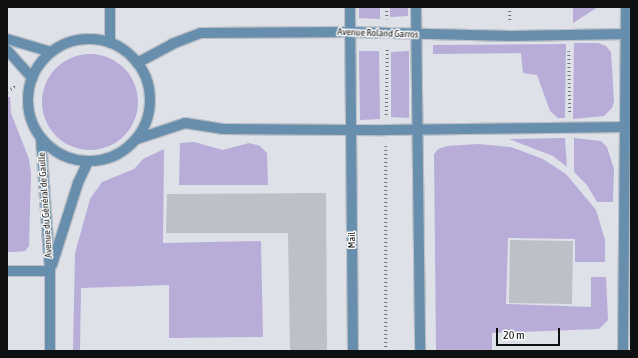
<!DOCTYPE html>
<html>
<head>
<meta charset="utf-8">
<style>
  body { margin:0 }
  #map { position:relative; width:638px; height:358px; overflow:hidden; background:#dee2e8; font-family:"Asap Condensed",sans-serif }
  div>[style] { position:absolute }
  .green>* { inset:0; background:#b8acd8 }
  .round { border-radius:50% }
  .building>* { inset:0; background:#bec0c7 }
  .path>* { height:2.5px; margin-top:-1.25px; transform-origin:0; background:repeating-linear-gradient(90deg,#6e7175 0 1px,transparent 0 4px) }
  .roads { filter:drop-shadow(1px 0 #bdc0c6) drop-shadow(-1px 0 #bdc0c6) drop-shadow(0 1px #bdc0c6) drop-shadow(0 -1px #bdc0c6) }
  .minor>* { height:10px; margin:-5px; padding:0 5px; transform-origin:5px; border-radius:5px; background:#678fad }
  .tertiary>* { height:10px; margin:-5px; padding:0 5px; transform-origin:5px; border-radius:5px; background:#678fad }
  .tertiary>.ring { margin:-5px; padding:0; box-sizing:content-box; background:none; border:10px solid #678fad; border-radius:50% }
  span { translate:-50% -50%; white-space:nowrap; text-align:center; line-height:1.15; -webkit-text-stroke:3px #fff; paint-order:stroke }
  .street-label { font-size:10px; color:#0f1012 }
  .frame { position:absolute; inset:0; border:8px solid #0f1012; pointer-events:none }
  .scale { position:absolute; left:496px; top:328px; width:64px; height:18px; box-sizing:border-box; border:2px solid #0f1012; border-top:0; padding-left:5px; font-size:12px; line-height:14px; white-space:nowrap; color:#0f1012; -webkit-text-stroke:3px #fff; paint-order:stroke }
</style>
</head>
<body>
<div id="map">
  <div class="green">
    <i style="clip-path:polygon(359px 7px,380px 7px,380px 19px,359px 18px)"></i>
    <i style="clip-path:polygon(390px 7px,408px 7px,408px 16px,390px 17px)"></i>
    <i style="clip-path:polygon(573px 7px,598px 7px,573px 23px)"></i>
    <i style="clip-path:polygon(574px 43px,598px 43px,606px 46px,611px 52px,614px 101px,612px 108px,604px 116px,573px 119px)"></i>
    <i style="clip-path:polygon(566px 44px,565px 118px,558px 118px,550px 111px,537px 75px,523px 73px,521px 53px,433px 54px,433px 45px)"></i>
    <i style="clip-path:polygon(359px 51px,379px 51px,380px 119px,360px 120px)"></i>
    <i style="clip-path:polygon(409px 51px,409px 118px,391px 117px,391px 52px)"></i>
    <i class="round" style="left:42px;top:54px;width:96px;height:96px"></i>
    <i style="clip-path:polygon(7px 97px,10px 97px,11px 113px,29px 159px,31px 173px,29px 246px,25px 251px,15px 252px,7px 252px)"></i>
    <i style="clip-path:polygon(565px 138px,567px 167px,553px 156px,509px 139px)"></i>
    <i style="clip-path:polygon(574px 138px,601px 141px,607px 147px,614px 169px,613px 202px,597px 202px,587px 185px,574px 172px)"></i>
    <i style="clip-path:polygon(194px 142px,223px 150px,249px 143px,260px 146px,267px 153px,268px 185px,179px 185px,180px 143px)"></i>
    <i style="clip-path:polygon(478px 144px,511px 147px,543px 159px,566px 174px,596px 210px,605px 240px,605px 262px,575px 262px,575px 239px,508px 238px,506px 304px,591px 307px,591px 277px,606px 277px,608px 320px,599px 329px,492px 333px,492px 351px,436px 351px,434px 154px,438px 149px,448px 146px)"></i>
    <i style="clip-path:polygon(164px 149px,163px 243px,261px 241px,263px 337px,169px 338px,169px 285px,81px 288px,80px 351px,73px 351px,75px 253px,90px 199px,102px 182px,134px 169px,143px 159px)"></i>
  </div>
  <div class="building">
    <i style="clip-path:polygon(326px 193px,327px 351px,290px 351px,288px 233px,166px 233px,167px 194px)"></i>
    <i style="clip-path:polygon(510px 240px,573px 241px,572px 304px,509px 303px)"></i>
  </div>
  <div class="path">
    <i style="left:387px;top:7px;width:12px;rotate:90deg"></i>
    <i style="left:510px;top:7px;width:13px;rotate:90deg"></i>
    <i style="left:569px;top:51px;width:61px;rotate:89.1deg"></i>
    <i style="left:7px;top:91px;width:12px;rotate:-31deg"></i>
    <i style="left:386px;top:115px;width:67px;rotate:-89.1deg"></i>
    <i style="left:386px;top:146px;width:205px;rotate:90deg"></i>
  </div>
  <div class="roads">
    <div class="minor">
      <i style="left:110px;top:7px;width:36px;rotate:90deg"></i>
      <i style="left:350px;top:7px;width:344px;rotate:89.5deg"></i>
      <i style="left:416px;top:7px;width:344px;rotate:89.3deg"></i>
      <i style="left:7px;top:271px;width:43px"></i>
    </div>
    <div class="tertiary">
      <i class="ring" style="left:28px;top:39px;width:112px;height:112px"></i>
      <i style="left:7px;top:39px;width:46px;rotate:16.5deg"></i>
      <i style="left:7px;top:50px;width:38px;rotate:48deg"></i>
      <i style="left:137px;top:63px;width:40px;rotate:-28deg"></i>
      <i style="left:172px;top:44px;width:31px;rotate:-21deg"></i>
      <i style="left:201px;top:33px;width:149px;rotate:-0.4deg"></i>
      <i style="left:350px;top:32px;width:161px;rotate:1.4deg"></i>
      <i style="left:511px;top:36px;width:115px;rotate:-1deg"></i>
      <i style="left:41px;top:139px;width:132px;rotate:86.1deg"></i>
      <i style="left:50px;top:271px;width:80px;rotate:90deg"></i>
      <i style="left:137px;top:139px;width:51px;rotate:-18.4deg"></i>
      <i style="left:185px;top:123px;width:37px;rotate:9deg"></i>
      <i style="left:222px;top:129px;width:163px;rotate:0.4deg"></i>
      <i style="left:385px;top:130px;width:241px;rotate:-0.7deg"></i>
      <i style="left:52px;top:265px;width:86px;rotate:-72.4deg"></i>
      <i style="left:78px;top:183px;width:23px;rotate:-65deg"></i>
      <i style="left:623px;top:351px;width:344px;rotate:-89.5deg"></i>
    </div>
  </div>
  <div class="street-label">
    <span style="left:378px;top:33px;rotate:2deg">Avenue Roland Garros</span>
    <span style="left:45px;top:205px;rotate:-94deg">Avenue du Général de Gaulle</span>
    <span style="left:352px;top:240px;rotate:-90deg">Mail</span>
  </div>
  <div class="frame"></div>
  <div class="scale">20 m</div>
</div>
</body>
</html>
